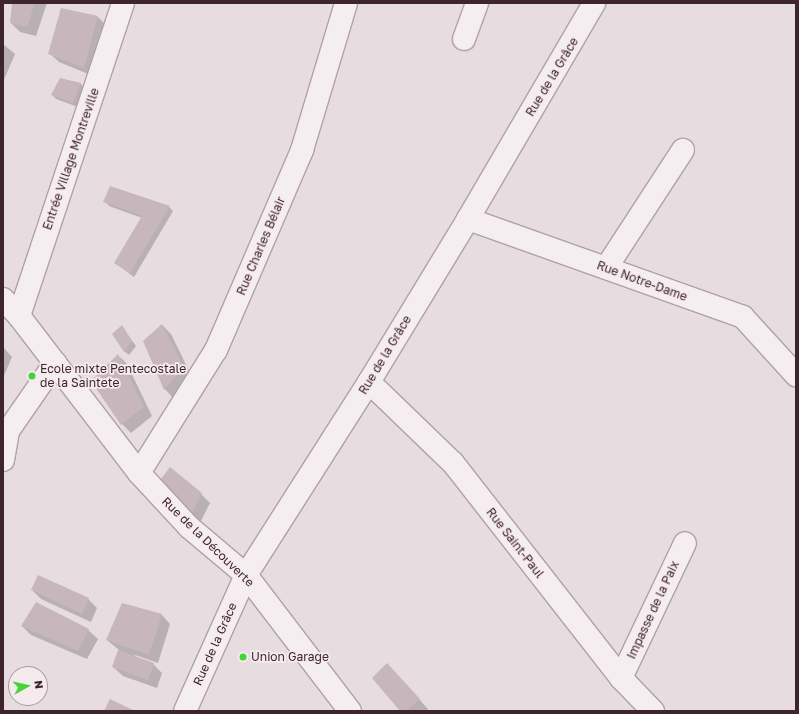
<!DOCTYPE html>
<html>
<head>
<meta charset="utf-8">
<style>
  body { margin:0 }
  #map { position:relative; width:799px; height:714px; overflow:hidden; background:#e7dcdf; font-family:"Golos Text",sans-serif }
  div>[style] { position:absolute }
  .shadow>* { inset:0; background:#0003 }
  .building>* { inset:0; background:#c7b6bb }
  .roads { filter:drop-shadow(1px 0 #b1a1a6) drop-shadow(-1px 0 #b1a1a6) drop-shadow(0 1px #b1a1a6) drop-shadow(0 -1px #b1a1a6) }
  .minor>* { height:22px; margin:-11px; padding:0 11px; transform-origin:11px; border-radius:11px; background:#f5eef0 }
  .dots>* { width:11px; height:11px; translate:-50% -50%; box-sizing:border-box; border:2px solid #f5ebee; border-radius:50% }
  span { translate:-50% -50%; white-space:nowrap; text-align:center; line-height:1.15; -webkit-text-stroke:3.5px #f5ebee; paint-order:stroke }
  .street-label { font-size:12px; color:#3e252c }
  .poi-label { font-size:12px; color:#3e252c }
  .left { translate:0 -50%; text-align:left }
  .frame { position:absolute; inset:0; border:4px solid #3e252c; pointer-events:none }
  .north { position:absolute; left:8px; top:666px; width:40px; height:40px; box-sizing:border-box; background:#f5ebee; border:1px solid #ac9ca0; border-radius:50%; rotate:82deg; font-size:11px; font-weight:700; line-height:16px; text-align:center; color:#3e252c }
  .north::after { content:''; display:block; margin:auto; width:14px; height:18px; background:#45d438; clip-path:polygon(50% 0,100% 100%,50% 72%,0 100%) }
</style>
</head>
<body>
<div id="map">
  <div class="shadow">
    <i style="clip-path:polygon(11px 3px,47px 3px,36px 36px,20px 32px,11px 23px,13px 4px)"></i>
    <i style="clip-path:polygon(62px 9px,98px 17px,107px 26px,93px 76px,59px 62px,49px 53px)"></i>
    <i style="clip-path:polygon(3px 44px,15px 54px,3px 82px)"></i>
    <i style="clip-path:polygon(60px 79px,81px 84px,85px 89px,78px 107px,56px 99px,52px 94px)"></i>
    <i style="clip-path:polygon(105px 201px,169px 207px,173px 211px,134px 277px,115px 263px,142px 218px,109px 206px)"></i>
    <i style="clip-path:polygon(162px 325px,171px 334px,192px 377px,173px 398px,165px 389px,144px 341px)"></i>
    <i style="clip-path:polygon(122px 327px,136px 346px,129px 355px,124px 351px)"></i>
    <i style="clip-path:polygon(3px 347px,12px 357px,3px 378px)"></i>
    <i style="clip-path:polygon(118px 355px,127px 364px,152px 416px,131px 433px,122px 424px)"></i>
    <i style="clip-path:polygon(169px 492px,201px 494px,210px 503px,201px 521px)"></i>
    <i style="clip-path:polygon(32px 590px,88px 599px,97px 608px,91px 622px,41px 599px)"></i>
    <i style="clip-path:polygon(161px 614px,170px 624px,158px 663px,135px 655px,134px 657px,153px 664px,162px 673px,157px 688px,123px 676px,113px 667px,119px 650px,107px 640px)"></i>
    <i style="clip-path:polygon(22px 626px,88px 630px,98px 639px,87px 659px,31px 635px)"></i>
    <i style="clip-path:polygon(396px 674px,428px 709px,426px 711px,402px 711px)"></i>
  </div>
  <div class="building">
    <i style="clip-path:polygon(12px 3px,35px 3px,27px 27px,10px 23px)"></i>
    <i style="clip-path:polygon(61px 8px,98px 16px,84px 68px,48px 54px)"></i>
    <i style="clip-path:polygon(60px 78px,81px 83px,73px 103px,51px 95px)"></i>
    <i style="clip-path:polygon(110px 186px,170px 206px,130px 273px,114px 263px,142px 216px,103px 202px)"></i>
    <i style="clip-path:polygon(162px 324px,184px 367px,164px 390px,143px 341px)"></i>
    <i style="clip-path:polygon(122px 325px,132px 341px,124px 352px,112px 334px)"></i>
    <i style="clip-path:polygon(118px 354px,144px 407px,121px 425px,91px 381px)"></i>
    <i style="clip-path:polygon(170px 467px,202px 493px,192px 513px,158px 483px)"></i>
    <i style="clip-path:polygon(38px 575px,89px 598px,82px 614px,31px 590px)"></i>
    <i style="clip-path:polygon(36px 602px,89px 629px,78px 651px,21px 626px)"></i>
    <i style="clip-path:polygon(122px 603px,162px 614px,149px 655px,106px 640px)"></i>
    <i style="clip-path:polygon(118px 650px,154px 663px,148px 680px,112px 667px)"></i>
    <i style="clip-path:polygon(387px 663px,420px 699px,407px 711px,400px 711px,372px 678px)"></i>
    <i style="clip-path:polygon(110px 699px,135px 711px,104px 711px)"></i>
  </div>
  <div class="roads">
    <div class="minor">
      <i style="left:464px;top:39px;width:38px;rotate:-70deg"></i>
      <i style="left:468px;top:219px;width:292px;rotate:19.6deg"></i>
      <i style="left:743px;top:317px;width:79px;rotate:47.6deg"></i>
      <i style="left:606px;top:268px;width:141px;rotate:-56.9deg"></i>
      <i style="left:3px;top:299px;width:23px;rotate:47deg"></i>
      <i style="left:19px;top:316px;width:198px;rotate:52.6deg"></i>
      <i style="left:139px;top:473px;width:74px;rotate:47.2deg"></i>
      <i style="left:189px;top:527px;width:75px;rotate:40.1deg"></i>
      <i style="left:246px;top:575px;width:171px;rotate:52.6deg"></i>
      <i style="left:19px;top:316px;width:330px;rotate:-71.6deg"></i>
      <i style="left:369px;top:382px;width:117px;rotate:44deg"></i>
      <i style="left:453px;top:463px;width:273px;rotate:52deg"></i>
      <i style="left:621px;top:678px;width:46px;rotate:45.9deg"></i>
      <i style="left:3px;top:460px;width:29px;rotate:-80deg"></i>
      <i style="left:8px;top:431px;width:83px;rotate:-55.3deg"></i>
      <i style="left:139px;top:473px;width:145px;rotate:-58deg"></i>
      <i style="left:216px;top:350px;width:218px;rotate:-66.7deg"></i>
      <i style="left:302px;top:150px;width:153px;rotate:-73.3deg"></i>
      <i style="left:621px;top:678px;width:149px;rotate:-64.6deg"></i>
      <i style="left:185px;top:711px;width:149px;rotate:-65.8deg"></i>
      <i style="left:246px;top:575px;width:229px;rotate:-57.5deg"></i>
      <i style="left:369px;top:382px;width:191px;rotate:-58.7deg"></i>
      <i style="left:468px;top:219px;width:250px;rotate:-59.7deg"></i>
    </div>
  </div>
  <div class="dots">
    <i style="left:32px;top:376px;background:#45d438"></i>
    <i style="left:243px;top:657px;background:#45d438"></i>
  </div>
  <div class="street-label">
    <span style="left:552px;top:77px;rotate:-59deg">Rue de la Grâce</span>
    <span style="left:71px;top:159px;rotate:-71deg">Entrée Village Montreville</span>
    <span style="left:261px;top:246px;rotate:-67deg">Rue Charles Bélair</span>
    <span style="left:642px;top:281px;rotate:20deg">Rue Notre-Dame</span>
    <span style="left:385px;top:355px;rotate:-59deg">Rue de la Grâce</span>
    <span style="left:208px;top:542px;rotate:44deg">Rue de la Découverte</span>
    <span style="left:515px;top:543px;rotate:52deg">Rue Saint-Paul</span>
    <span style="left:653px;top:610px;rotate:-65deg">Impasse de la Paix</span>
    <span style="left:215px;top:644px;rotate:-66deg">Rue de la Grâce</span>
  </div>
  <div class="poi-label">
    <span class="left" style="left:40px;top:376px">Ecole mixte Pentecostale<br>de la Saintete</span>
    <span class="left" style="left:251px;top:657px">Union Garage</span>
  </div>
  <div class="frame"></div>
  <div class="north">N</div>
</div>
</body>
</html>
